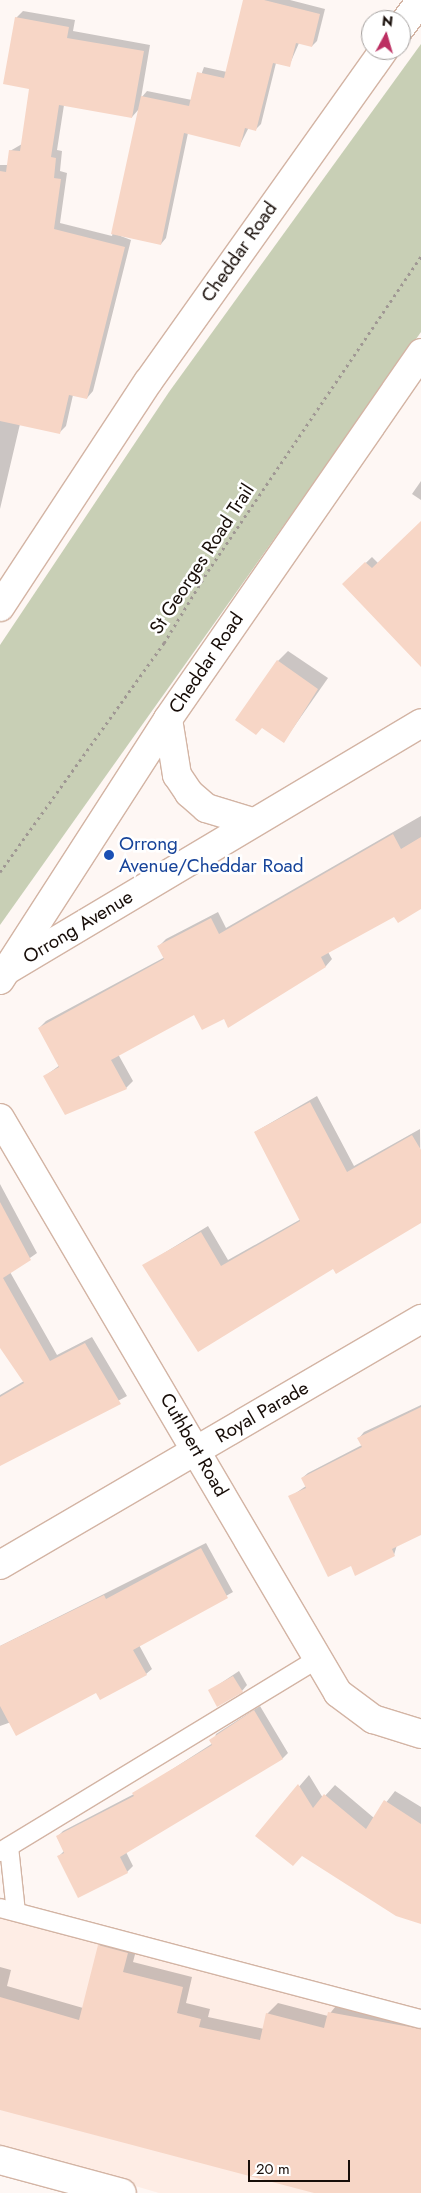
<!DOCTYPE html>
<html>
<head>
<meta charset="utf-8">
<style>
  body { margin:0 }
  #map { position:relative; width:421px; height:2193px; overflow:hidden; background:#fef7f4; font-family:Jost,sans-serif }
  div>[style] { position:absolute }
  .built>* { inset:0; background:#feede5 }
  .green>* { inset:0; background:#c8cfb5 }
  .shadow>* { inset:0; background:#0003 }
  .building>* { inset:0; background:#f7d6c6 }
  .path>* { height:3px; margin-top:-1.5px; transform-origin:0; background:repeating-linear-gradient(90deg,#a09894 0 2.5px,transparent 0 6.5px) }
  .roads { filter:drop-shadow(1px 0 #d3b4a4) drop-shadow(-1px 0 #d3b4a4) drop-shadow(0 1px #d3b4a4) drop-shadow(0 -1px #d3b4a4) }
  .service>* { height:18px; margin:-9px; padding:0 9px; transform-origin:9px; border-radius:9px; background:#fff }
  .minor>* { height:28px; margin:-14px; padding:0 14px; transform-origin:14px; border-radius:14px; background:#fff }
  .secondary>* { height:28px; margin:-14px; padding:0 14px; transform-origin:14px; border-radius:14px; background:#fff }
  .primary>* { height:28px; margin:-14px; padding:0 14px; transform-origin:14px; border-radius:14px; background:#fff }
  .dots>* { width:14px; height:14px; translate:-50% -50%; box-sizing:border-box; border:2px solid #fff; border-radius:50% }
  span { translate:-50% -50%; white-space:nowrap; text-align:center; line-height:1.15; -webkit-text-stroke:5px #fff; paint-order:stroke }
  .street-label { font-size:19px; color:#170d08 }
  .transit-label { font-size:19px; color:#164399 }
  .left { translate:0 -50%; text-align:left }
  .north { position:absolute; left:361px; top:10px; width:50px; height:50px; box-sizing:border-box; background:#fff; border:1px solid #a29e9c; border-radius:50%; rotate:6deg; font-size:14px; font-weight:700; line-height:20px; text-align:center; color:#170d08 }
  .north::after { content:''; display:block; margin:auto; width:18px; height:22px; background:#bc2f62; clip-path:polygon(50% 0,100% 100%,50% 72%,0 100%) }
  .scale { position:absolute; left:248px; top:2160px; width:102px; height:22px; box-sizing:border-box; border:2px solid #170d08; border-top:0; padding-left:6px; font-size:15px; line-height:18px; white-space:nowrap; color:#170d08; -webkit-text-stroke:4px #fff; paint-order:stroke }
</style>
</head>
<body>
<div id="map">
  <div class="built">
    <i style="clip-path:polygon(0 1905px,421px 2018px,421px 2193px,159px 2193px,0 2146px)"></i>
  </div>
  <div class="green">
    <i style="clip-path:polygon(421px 44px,421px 332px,0 925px,0 645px,169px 392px)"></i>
  </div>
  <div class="shadow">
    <i style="clip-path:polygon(evenodd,245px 0,290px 0,325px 9px,317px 41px,312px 46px,299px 43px,289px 66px,276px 63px,261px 124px,256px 129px,249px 127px,240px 145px,188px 133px,166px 238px,161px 244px,118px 235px,131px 240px,93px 391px,87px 398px,73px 395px,66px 426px,59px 433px,20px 424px,0 509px,0 165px,8px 165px,10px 151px,22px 144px,31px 88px,16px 18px,23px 11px,75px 20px,73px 31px,150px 45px,141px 98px,147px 91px,192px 100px,204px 67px,227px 72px,245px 0,64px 105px,132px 117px,139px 109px,112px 236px,60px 223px,67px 173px,60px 171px,62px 151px,57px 150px,64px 105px)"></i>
    <i style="clip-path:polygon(421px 481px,421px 500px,412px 494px)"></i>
    <i style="clip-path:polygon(421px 523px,421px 651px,344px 584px,372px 557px,378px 563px)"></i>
    <i style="clip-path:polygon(288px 651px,328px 678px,284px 741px,278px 661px)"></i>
    <i style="clip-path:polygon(421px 816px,421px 908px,395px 915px,328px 952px,332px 959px,326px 966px,229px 1026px,224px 1017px,195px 1013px,118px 1054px,133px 1081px,126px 1088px,45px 1076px,60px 1065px,39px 1028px,46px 1021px,165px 957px,159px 946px,166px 939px,218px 912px,226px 928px)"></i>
    <i style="clip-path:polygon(317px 1096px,354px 1166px,420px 1129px,421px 1222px,333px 1267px,143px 1266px,208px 1226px,228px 1260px,301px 1219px,255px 1132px)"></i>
    <i style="clip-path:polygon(0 1184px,37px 1253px,10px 1272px,57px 1355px,92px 1337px,127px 1396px,0 1465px,0 1395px,24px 1381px,0 1346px)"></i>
    <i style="clip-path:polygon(421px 1405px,421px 1534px,397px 1545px,394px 1555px,351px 1565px,290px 1497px,306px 1486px,302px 1478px,308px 1473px,362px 1445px,359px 1438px,364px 1432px)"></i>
    <i style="clip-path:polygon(206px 1543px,233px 1592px,139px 1645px,152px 1669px,146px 1674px,0 1726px,0 1646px)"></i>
    <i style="clip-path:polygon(239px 1671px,247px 1685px,242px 1691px,209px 1691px)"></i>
    <i style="clip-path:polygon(260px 1706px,288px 1753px,283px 1758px,126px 1852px,133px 1866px,127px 1872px,58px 1857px,64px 1851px,57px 1837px,63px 1831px,134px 1794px,213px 1743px,216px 1734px)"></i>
    <i style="clip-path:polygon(309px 1775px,323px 1798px,335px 1785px,374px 1818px,395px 1791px,421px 1807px,421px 1922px,310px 1858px,257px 1836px)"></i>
    <i style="clip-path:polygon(110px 1935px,138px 1943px,133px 1962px,192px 1977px,186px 2003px,210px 2009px,208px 2017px,264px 2029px,267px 2014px,278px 2003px,328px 2016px,339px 2002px,421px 2019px,421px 2193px,328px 2193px,0 2107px,0 1967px,11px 1970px,7px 1986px,83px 2008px,99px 1946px)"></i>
  </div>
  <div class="building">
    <i style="clip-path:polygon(243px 0,264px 0,320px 14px,312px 47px,296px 43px,290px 67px,273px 63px,256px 131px,245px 128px,240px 147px,184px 133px,161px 245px,111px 234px,141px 96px,189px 106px,197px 72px,224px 78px)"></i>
    <i style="clip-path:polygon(15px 17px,69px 27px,67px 38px,144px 51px,132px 118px,59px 105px,51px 157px,56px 158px,54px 178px,61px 179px,54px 229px,125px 247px,87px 399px,69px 395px,60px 434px,0 421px,0 171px,6px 172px,9px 150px,20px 151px,29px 89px,3px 84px)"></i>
    <i style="clip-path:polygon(421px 521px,421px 667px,342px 584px,365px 562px,372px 568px)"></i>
    <i style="clip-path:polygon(277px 660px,318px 689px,284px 743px,262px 728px,256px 735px,235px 720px)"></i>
    <i style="clip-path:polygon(393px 834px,401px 849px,421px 837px,421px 909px,398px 923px,394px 917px,321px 957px,326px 967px,228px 1028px,224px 1019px,202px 1030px,194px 1015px,111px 1060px,127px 1089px,65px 1115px,43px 1076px,59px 1067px,38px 1028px,164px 959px,157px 946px,211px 918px,219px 934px)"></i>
    <i style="clip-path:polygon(310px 1102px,347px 1172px,412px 1135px,421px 1150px,421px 1223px,336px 1274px,333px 1269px,198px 1352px,142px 1265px,201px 1232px,221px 1266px,300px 1221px,254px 1132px)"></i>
    <i style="clip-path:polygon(0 1202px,31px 1260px,3px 1278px,50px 1361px,85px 1343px,121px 1404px,0 1466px,0 1397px,24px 1383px,0 1348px)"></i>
    <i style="clip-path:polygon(421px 1407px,421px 1535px,392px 1549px,395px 1556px,355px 1576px,351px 1566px,328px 1577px,288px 1496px,306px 1488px,301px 1478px,362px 1447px,357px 1438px)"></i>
    <i style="clip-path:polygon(201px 1548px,228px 1598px,133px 1650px,147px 1675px,100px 1700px,96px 1693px,16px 1736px,0 1706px,0 1646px,104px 1595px,106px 1599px)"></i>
    <i style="clip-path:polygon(233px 1676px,243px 1692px,217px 1707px,208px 1690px)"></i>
    <i style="clip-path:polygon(254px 1710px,283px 1759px,120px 1857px,128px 1873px,78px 1898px,57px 1856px,64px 1853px,56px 1836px,134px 1796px,132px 1793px,212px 1745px,209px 1740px)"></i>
    <i style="clip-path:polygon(298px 1784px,313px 1808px,324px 1794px,366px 1829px,384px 1800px,421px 1824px,421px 1924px,396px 1916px,302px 1856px,293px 1866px,255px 1836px)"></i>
    <i style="clip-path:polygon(98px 1945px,128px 1953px,123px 1972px,183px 1987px,177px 2013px,201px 2019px,199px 2027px,260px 2040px,266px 2013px,324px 2028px,328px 2012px,421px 2029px,421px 2193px,314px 2193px,0 2110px,0 1997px,79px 2020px)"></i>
  </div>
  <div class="path">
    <i style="left:0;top:872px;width:282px;rotate:-54.4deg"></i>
    <i style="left:164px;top:643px;width:84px;rotate:-58.6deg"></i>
    <i style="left:208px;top:571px;width:380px;rotate:-55.9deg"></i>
  </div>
  <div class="roads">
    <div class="service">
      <i style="left:9px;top:1847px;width:65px;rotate:83.9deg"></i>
      <i style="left:0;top:1852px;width:371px;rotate:-31.3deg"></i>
      <i style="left:0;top:1908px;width:435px;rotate:14.8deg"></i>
    </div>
    <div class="minor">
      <i style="left:168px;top:719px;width:57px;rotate:80.9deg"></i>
      <i style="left:177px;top:775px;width:22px;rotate:56deg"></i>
      <i style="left:189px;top:793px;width:23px;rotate:41deg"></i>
      <i style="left:206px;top:808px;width:48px;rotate:16.9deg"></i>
      <i style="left:7px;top:970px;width:482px;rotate:-30.8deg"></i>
      <i style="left:0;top:1118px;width:667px;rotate:59.55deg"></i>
      <i style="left:338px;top:1693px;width:44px;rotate:36.6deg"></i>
      <i style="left:373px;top:1719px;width:50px;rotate:17.4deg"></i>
      <i style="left:0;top:1565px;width:488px;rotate:-30.3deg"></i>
    </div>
    <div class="secondary">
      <i style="left:401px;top:27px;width:34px;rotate:-53deg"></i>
      <i style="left:0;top:607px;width:269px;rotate:-56.7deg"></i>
      <i style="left:148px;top:382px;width:407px;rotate:-54.6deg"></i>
      <i style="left:0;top:980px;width:310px;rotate:-57.2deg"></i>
      <i style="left:168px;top:719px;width:445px;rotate:-55.3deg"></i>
    </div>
    <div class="primary">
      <i style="left:0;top:2160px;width:126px;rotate:15.1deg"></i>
    </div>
  </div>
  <div class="dots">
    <i style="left:109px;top:855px;background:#1a4fb4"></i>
  </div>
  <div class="street-label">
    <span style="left:239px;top:252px;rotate:-55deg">Cheddar Road</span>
    <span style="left:202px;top:559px;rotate:-57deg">St Georges Road Trail</span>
    <span style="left:206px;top:663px;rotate:-56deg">Cheddar Road</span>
    <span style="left:78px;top:927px;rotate:-31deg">Orrong Avenue</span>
    <span style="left:262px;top:1412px;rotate:-30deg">Royal Parade</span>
    <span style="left:194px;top:1445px;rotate:60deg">Cuthbert Road</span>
  </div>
  <div class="transit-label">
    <span class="left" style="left:119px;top:855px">Orrong<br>Avenue/Cheddar Road</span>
  </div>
  <div class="north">N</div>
  <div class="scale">20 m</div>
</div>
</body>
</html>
